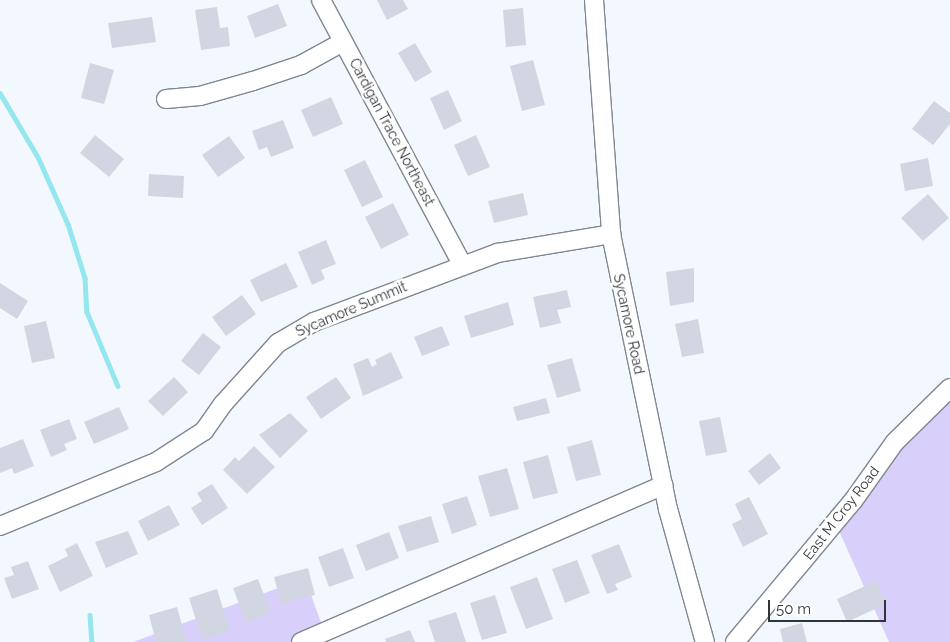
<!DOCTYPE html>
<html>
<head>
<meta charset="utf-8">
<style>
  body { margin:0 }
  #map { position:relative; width:950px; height:642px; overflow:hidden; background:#f2f8fe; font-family:Raleway,sans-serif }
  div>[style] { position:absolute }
  .green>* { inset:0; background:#d8cffb }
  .stream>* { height:4.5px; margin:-2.25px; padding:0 2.25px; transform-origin:2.25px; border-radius:2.25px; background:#95e7ef }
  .building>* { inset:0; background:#d2d6e2 }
  .roads { filter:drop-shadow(1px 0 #7f8891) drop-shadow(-1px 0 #7f8891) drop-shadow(0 1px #7f8891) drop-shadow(0 -1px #7f8891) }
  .minor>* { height:18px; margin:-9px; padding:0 9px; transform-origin:9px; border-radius:9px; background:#fff }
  span { translate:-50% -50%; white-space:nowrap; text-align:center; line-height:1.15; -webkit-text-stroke:5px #fff; paint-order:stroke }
  .street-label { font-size:14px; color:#313539 }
  .scale { position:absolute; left:768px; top:600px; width:118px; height:22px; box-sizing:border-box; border:2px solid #313539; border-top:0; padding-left:6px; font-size:15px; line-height:18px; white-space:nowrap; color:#313539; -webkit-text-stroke:4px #fff; paint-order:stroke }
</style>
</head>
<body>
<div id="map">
  <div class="green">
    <i style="clip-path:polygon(950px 388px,950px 642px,889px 642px,830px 511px)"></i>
    <i style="clip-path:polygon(305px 578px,328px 642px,133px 642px)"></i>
  </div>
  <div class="stream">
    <i style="left:0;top:93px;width:74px;rotate:59.3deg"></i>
    <i style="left:38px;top:157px;width:73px;rotate:65.9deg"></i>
    <i style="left:68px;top:224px;width:57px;rotate:72.5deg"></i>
    <i style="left:85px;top:278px;width:34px;rotate:87deg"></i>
    <i style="left:87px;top:312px;width:80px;rotate:67.3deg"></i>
    <i style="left:90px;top:615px;width:27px;rotate:86deg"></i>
  </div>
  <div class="building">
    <i style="clip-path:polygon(377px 0,403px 0,408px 9px,387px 20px)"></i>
    <i style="clip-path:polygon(278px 4px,287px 26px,255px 38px,247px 16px)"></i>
    <i style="clip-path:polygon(217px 7px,220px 28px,228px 27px,230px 46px,201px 50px,195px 10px)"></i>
    <i style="clip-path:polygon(523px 8px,526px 45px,506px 47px,503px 10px)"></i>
    <i style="clip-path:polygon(152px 17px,156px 42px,112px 48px,108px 23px)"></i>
    <i style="clip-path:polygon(415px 43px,432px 72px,415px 82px,398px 53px)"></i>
    <i style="clip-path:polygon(533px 60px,545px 105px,522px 111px,510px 66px)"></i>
    <i style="clip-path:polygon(90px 63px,114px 70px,104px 104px,81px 98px)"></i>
    <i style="clip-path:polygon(448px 90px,462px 121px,444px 130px,430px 98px)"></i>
    <i style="clip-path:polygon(331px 97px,343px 124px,313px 137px,301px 110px)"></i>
    <i style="clip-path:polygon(934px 101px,950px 113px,950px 124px,933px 145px,912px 129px)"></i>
    <i style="clip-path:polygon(283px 120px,294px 148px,271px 157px,267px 147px,259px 150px,252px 131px)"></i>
    <i style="clip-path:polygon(95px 135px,124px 159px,109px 177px,80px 153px)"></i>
    <i style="clip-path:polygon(476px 135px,490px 167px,468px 176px,454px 145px)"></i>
    <i style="clip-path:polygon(229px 136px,245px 158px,218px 177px,202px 155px)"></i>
    <i style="clip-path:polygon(928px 158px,933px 186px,905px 191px,900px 164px)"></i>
    <i style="clip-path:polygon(365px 160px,383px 197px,362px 207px,344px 170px)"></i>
    <i style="clip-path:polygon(149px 174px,184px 176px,183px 198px,148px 196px)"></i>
    <i style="clip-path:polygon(523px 193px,528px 215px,494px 223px,488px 201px)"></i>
    <i style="clip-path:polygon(928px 194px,949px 218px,923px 241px,901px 218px)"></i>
    <i style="clip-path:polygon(393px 203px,409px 235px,381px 249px,365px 217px)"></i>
    <i style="clip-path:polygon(326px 240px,336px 264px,321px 270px,325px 279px,312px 285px,298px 252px)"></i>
    <i style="clip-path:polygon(286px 263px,298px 287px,261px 302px,250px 280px)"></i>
    <i style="clip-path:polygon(694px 268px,694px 302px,670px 306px,666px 272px)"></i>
    <i style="clip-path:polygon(0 283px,28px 301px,17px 319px,0 308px)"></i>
    <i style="clip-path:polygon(567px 290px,571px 307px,557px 310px,561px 323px,540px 328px,533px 297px)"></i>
    <i style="clip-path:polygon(242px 295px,256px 314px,226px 336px,212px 317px)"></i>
    <i style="clip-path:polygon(508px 302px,514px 325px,471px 338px,464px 316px)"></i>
    <i style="clip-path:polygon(698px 319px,704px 353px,682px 357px,675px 324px)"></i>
    <i style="clip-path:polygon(46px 321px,55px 358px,32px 363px,24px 326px)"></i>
    <i style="clip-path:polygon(442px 326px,450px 345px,422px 356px,414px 337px)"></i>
    <i style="clip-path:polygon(203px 333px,221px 347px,199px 375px,181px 361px)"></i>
    <i style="clip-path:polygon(391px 352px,403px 378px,363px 396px,353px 364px,368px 358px,372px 367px,377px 364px,375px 360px)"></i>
    <i style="clip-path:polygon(572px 358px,581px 391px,557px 398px,547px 365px)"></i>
    <i style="clip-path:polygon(174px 377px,188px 392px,163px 416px,148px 401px)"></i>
    <i style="clip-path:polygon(336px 377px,351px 398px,321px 419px,306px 397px)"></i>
    <i style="clip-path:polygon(546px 398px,550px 413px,517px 421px,513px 407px)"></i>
    <i style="clip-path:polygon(119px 407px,129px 429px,94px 444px,84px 422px)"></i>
    <i style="clip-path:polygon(290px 413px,308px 431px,280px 458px,259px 435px)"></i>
    <i style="clip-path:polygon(720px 417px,727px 452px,706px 456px,699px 421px)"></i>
    <i style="clip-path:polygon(69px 419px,77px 439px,64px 444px,67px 450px,51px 457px,40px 430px)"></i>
    <i style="clip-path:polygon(23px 439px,34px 466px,14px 474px,12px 468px,0 473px,0 448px)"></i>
    <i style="clip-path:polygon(592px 440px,601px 475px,576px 481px,567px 447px)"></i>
    <i style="clip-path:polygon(254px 446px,275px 467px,247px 494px,223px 470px,235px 457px,239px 461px)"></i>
    <i style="clip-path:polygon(770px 453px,781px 468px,759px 485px,748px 471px)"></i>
    <i style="clip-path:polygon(548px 455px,558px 493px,533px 499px,523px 462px)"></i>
    <i style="clip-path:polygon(507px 468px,519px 509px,490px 517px,478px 476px)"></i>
    <i style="clip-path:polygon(212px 484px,228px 508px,202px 525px,191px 508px,202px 501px,197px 493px)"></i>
    <i style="clip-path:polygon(467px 496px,477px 525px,452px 534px,442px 504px)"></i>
    <i style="clip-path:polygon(749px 497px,768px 534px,743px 547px,732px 524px,742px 519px,735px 504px)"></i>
    <i style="clip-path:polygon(169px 505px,180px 525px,148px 541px,138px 521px)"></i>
    <i style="clip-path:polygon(431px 516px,439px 542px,407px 552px,398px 526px)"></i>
    <i style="clip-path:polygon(128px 531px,138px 554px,106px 568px,95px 542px)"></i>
    <i style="clip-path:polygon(389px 532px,399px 558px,366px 571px,356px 545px)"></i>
    <i style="clip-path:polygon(77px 543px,93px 576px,60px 592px,48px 566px,68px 556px,65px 549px)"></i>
    <i style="clip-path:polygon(619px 544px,632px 577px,615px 584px,618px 590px,607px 594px,591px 555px)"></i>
    <i style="clip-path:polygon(343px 548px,354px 578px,329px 587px,318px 557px)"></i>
    <i style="clip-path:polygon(577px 560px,590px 593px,565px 603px,552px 569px)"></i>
    <i style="clip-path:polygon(28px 561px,39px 589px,12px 599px,4px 578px,14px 575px,11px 567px)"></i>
    <i style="clip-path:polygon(308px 568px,315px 595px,281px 604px,274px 577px)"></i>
    <i style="clip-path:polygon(537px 577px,553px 619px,526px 629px,510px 587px)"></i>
    <i style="clip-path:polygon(258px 579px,271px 613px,246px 622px,233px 588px)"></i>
    <i style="clip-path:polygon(876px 581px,886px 604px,847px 622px,837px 599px)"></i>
    <i style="clip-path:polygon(217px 589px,230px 631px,202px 639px,189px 598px)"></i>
    <i style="clip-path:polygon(495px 595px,507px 633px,482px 640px,470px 603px)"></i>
    <i style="clip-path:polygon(177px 607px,187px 642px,156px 642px,149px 615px)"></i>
    <i style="clip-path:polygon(456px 612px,466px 642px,435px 642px,428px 621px)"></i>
    <i style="clip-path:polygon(802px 623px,807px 642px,783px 642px,780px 629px)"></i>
    <i style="clip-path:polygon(410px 630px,415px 642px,386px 642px,385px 639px)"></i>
  </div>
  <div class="roads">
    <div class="minor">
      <i style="left:321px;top:0;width:299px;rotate:61.9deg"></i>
      <i style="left:594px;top:0;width:235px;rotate:85.8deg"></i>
      <i style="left:611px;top:234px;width:281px;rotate:78.3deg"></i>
      <i style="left:668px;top:509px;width:138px;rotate:74.5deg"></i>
      <i style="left:166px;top:99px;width:34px;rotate:-5deg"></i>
      <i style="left:200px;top:96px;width:55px;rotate:-15.8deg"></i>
      <i style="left:253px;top:81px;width:51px;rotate:-18.4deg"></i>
      <i style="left:301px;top:65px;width:48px;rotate:-28.7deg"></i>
      <i style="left:0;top:526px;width:169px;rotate:-22.3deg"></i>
      <i style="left:156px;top:462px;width:57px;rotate:-32.9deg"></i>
      <i style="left:204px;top:431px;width:33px;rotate:-55deg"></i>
      <i style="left:223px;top:404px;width:82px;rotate:-48deg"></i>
      <i style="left:278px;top:343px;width:42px;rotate:-30.3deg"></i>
      <i style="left:314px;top:322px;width:197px;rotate:-20.6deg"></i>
      <i style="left:498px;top:253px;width:115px;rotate:-9.5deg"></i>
      <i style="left:301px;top:642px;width:395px;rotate:-23.4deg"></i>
      <i style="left:735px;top:642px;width:184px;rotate:-50.1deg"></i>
      <i style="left:853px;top:501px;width:72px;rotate:-54.6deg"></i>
      <i style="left:895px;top:442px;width:77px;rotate:-44.5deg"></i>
    </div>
  </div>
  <div class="street-label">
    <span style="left:392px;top:132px;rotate:62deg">Cardigan Trace Northeast</span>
    <span style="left:351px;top:309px;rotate:-23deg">Sycamore Summit</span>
    <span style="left:629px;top:324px;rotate:78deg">Sycamore Road</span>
    <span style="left:841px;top:513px;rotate:-52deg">East M Croy Road</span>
  </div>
  <div class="scale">50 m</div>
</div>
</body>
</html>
